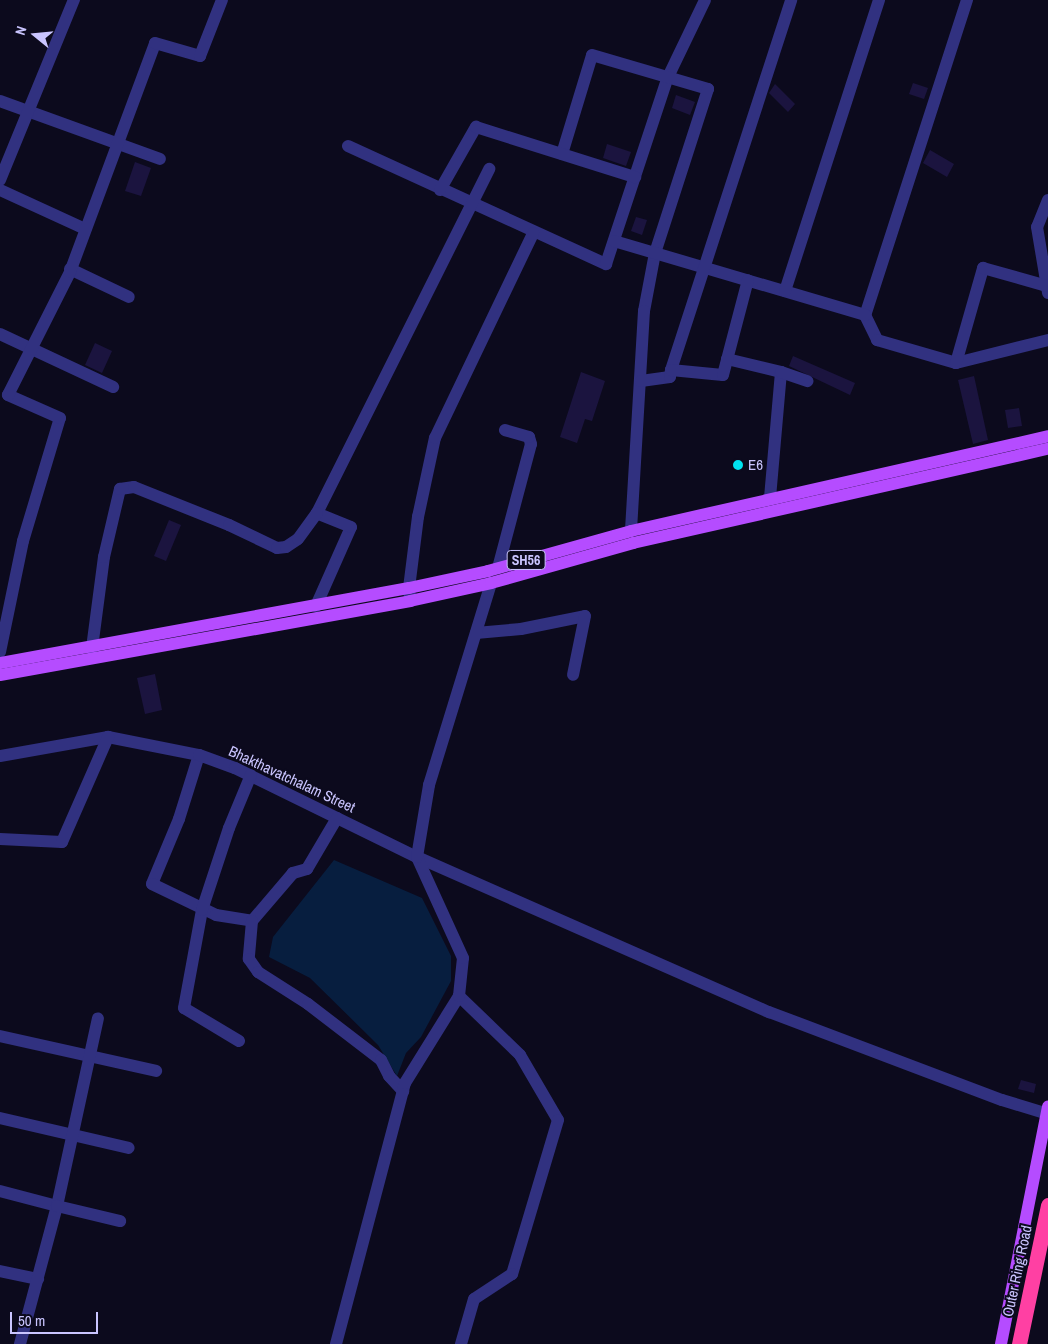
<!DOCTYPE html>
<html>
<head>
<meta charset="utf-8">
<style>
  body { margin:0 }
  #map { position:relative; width:1048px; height:1344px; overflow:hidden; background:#0c0a1d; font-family:"Archivo Narrow",sans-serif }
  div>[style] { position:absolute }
  .water>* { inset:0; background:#071e3f }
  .building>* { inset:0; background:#1b143f }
  .minor>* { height:12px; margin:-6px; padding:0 6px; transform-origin:6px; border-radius:6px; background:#313180 }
  .major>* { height:12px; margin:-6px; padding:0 6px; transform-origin:6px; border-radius:6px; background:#b54cff }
  .highway>* { height:15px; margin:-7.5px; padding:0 7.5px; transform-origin:7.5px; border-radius:7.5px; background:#ff40a3 }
  .dots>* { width:14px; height:14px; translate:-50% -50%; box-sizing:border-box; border:2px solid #0c0a1d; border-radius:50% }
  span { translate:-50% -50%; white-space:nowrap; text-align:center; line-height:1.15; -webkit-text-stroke:4px #0c0a1d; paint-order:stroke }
  .shield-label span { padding:1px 4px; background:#0c0a1d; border:1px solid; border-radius:4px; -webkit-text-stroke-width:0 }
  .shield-label { font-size:14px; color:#cac5ff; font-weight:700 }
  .poi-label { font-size:15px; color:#cac5ff }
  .left { translate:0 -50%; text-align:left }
  .street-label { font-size:15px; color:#cac5ff }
  .north { position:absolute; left:10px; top:10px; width:50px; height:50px; -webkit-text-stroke:4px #0c0a1d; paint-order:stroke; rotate:287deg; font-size:14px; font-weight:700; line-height:20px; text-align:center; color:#cac5ff }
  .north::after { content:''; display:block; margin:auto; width:18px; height:22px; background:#cac5ff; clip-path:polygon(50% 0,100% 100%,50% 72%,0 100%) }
  .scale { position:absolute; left:10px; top:1312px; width:88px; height:22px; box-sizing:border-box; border:2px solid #cac5ff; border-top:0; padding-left:6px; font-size:15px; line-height:18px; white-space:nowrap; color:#cac5ff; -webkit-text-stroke:4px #0c0a1d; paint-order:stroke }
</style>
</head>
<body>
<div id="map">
  <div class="water">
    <i style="clip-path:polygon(334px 860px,422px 898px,451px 956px,451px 981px,421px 1037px,406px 1053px,397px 1076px,378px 1045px,310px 978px,269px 957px,273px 937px)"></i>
  </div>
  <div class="building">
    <i style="clip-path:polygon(913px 83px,928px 88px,924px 99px,909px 94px)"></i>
    <i style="clip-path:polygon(775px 84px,795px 104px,788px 112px,769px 93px)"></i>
    <i style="clip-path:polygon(676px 95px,695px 102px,690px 115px,672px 108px)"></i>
    <i style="clip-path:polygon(607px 144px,631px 152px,626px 166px,603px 158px)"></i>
    <i style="clip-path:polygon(930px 150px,954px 164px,947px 177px,923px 163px)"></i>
    <i style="clip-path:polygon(135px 162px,151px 168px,141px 196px,125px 191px)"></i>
    <i style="clip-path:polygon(636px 217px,647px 220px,642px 235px,631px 231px)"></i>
    <i style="clip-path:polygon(95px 343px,112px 351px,102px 373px,85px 365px)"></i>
    <i style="clip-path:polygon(793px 356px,855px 383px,850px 395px,789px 366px)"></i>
    <i style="clip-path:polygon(581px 372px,605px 381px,592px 421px,585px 419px,577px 443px,560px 437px)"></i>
    <i style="clip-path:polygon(974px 376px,988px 440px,973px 444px,958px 380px)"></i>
    <i style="clip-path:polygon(1019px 408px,1022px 426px,1008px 428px,1005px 410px)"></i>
    <i style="clip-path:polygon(169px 520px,181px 525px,166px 561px,154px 556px)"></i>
    <i style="clip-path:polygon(155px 674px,162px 710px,145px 714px,137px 678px)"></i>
    <i style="clip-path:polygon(1021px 1080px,1036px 1084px,1034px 1093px,1018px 1089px)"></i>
  </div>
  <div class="minor">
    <i style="left:967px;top:0;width:331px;rotate:107.9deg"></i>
    <i style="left:865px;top:315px;width:28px;rotate:64deg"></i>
    <i style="left:877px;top:340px;width:82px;rotate:16.2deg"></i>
    <i style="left:956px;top:363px;width:95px;rotate:-14deg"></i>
    <i style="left:0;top:101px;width:170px;rotate:19.9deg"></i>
    <i style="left:348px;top:146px;width:284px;rotate:24.6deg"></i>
    <i style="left:606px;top:264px;width:197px;rotate:-71.7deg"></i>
    <i style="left:668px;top:77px;width:85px;rotate:-64.3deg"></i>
    <i style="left:562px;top:154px;width:103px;rotate:-73.1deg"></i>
    <i style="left:592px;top:55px;width:121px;rotate:16.3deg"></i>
    <i style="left:708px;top:89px;width:172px;rotate:107.9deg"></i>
    <i style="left:655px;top:253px;width:59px;rotate:100.7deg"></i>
    <i style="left:644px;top:311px;width:220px;rotate:93.4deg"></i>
    <i style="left:0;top:180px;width:195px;rotate:-67.7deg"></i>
    <i style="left:0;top:190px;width:94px;rotate:24.6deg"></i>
    <i style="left:440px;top:190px;width:73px;rotate:-60.3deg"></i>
    <i style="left:476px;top:127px;width:167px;rotate:17.5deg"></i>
    <i style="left:1048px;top:200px;width:29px;rotate:112deg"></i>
    <i style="left:1037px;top:227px;width:67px;rotate:80.5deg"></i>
    <i style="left:614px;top:241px;width:262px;rotate:16.4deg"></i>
    <i style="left:70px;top:269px;width:65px;rotate:25.4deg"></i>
    <i style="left:785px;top:291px;width:306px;rotate:-72.1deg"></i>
    <i style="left:0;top:334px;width:125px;rotate:25.1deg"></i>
    <i style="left:727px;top:359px;width:56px;rotate:13.5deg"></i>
    <i style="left:781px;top:372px;width:127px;rotate:95deg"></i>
    <i style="left:956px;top:363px;width:99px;rotate:-74.1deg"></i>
    <i style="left:983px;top:268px;width:66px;rotate:15.7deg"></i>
    <i style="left:671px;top:370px;width:389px;rotate:-72deg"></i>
    <i style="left:781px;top:372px;width:28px;rotate:19deg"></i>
    <i style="left:641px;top:381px;width:29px;rotate:-8deg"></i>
    <i style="left:670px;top:377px;width:7px;rotate:-82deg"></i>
    <i style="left:671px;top:370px;width:52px;rotate:5.5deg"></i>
    <i style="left:723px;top:375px;width:98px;rotate:-75.3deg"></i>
    <i style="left:498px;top:568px;width:128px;rotate:-75.1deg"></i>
    <i style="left:531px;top:444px;width:7px;rotate:-106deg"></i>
    <i style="left:529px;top:437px;width:25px;rotate:-164deg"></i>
    <i style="left:410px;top:598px;width:10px;rotate:-96deg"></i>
    <i style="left:409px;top:588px;width:72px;rotate:-82.8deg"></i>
    <i style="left:418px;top:517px;width:81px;rotate:-77.9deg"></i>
    <i style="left:435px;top:438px;width:227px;rotate:-64.4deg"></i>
    <i style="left:316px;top:606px;width:86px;rotate:-66.1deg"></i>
    <i style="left:351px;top:527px;width:37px;rotate:-158deg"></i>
    <i style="left:317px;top:513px;width:385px;rotate:-63.4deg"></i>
    <i style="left:476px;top:633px;width:45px;rotate:-5.1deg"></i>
    <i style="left:521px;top:629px;width:65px;rotate:-11.5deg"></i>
    <i style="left:585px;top:616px;width:60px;rotate:101.5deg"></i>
    <i style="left:92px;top:648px;width:92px;rotate:-82.5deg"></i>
    <i style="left:104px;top:557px;width:70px;rotate:-76.8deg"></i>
    <i style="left:120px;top:489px;width:14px;rotate:-8deg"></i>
    <i style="left:134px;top:487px;width:102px;rotate:21.8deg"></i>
    <i style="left:229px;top:525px;width:53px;rotate:25.6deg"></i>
    <i style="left:277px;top:548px;width:9px;rotate:-6deg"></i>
    <i style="left:286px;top:547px;width:14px;rotate:-34deg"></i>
    <i style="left:298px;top:539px;width:32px;rotate:-54deg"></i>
    <i style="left:0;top:652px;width:113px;rotate:-78.3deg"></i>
    <i style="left:23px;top:541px;width:128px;rotate:-73.3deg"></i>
    <i style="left:60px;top:418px;width:57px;rotate:-156.1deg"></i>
    <i style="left:8px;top:395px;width:138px;rotate:-63.2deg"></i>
    <i style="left:70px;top:272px;width:244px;rotate:-69.6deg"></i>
    <i style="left:155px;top:43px;width:47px;rotate:16.1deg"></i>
    <i style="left:200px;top:56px;width:60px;rotate:-68.6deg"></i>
    <i style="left:199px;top:755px;width:67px;rotate:107.4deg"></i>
    <i style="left:179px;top:819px;width:70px;rotate:112.6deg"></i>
    <i style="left:152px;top:884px;width:71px;rotate:25.8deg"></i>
    <i style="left:216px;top:915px;width:36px;rotate:9deg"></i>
    <i style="left:0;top:756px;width:110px;rotate:-10deg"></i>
    <i style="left:108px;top:737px;width:93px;rotate:11.2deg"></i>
    <i style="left:199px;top:755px;width:38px;rotate:20deg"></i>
    <i style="left:235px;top:768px;width:203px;rotate:26.1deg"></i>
    <i style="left:417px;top:857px;width:385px;rotate:23.8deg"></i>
    <i style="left:769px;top:1012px;width:249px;rotate:20.7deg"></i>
    <i style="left:1002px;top:1100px;width:48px;rotate:16.9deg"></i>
    <i style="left:337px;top:818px;width:59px;rotate:120.5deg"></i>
    <i style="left:307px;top:869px;width:15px;rotate:164deg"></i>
    <i style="left:293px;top:873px;width:63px;rotate:130.5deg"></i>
    <i style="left:252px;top:921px;width:38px;rotate:95deg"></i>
    <i style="left:249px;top:959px;width:16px;rotate:55deg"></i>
    <i style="left:258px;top:972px;width:59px;rotate:32.6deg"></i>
    <i style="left:308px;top:1004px;width:92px;rotate:37.5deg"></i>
    <i style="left:381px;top:1060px;width:18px;rotate:63deg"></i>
    <i style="left:389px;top:1076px;width:21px;rotate:47deg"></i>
    <i style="left:0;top:839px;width:62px;rotate:2.8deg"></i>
    <i style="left:62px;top:842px;width:115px;rotate:-66.3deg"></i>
    <i style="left:459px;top:996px;width:85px;rotate:44deg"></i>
    <i style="left:520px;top:1055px;width:75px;rotate:59.7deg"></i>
    <i style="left:558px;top:1120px;width:161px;rotate:106.6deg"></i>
    <i style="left:512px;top:1274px;width:45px;rotate:146.7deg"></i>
    <i style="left:474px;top:1299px;width:47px;rotate:106.1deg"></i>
    <i style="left:0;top:1036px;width:160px;rotate:12.6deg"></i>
    <i style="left:239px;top:1041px;width:64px;rotate:-149deg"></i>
    <i style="left:184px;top:1008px;width:100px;rotate:-79.6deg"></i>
    <i style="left:202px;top:910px;width:86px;rotate:-71.8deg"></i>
    <i style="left:229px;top:828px;width:57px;rotate:-67.5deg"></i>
    <i style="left:0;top:1118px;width:132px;rotate:13.1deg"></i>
    <i style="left:0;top:1191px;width:59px;rotate:14.7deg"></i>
    <i style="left:57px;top:1206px;width:192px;rotate:-77.7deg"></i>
    <i style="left:0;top:1271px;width:39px;rotate:12deg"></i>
    <i style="left:20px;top:1344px;width:143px;rotate:-75deg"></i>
    <i style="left:57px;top:1206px;width:65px;rotate:13.4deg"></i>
    <i style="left:336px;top:1344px;width:270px;rotate:-75.2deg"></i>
    <i style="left:405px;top:1083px;width:102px;rotate:-58.2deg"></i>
    <i style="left:459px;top:996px;width:38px;rotate:-84deg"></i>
    <i style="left:463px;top:958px;width:111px;rotate:-114.5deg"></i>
    <i style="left:417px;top:857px;width:73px;rotate:-80.5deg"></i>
    <i style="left:429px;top:785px;width:211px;rotate:-72.9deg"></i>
  </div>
  <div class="major">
    <i style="left:0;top:663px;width:416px;rotate:-10.4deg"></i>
    <i style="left:409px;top:588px;width:81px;rotate:-12.1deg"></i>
    <i style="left:488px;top:571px;width:148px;rotate:-15.6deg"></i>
    <i style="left:631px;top:531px;width:428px;rotate:-12.8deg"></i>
    <i style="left:0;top:675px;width:417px;rotate:-10.2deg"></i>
    <i style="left:410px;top:601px;width:83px;rotate:-12.5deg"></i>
    <i style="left:491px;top:583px;width:148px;rotate:-15.7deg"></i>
    <i style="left:633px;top:543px;width:426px;rotate:-12.8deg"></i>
    <i style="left:1001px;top:1344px;width:242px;rotate:-78.8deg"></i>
  </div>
  <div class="highway">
    <i style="left:1019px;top:1344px;width:142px;rotate:-78.2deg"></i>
  </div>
  <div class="dots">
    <i style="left:738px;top:465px;background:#00e2f0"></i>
  </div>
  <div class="shield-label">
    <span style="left:526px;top:560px">SH56</span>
  </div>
  <div class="poi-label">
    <span class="left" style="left:748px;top:465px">E6</span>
  </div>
  <div class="street-label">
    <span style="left:292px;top:779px;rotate:25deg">Bhakthavatchalam Street</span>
    <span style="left:1017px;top:1271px;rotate:-78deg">Outer Ring Road</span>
  </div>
  <div class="north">N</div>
  <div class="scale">50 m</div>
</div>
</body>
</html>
